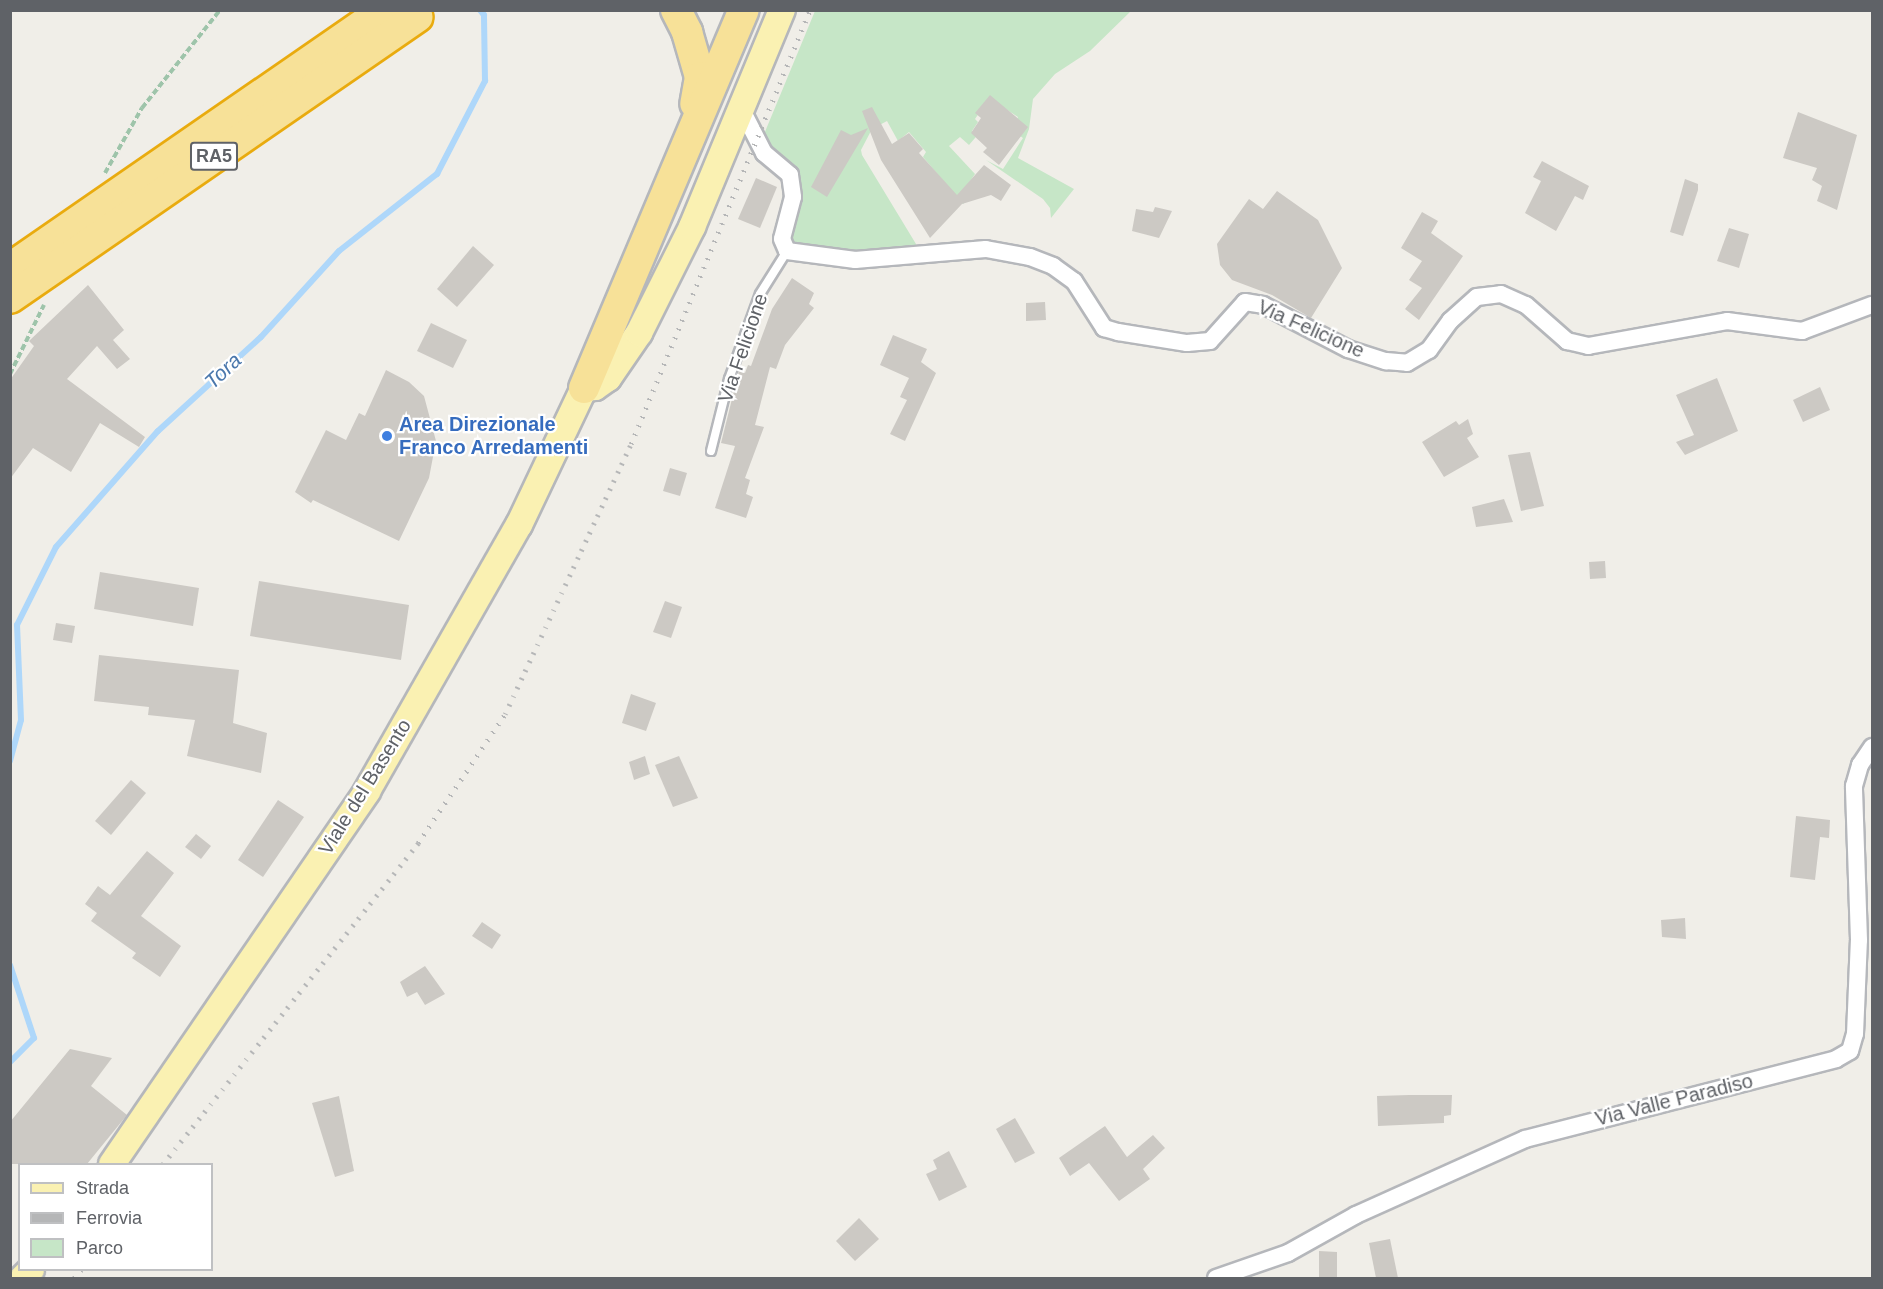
<!DOCTYPE html>
<html>
<head>
<meta charset="utf-8">
<style>
  body { margin:0 }
  #map { position:relative; width:1883px; height:1289px; overflow:hidden; background:#f0eee8; font-family:Arial,sans-serif }
  div>[style] { position:absolute }
  .green>* { inset:0; background:#c6e6c7 }
  .stream>* { height:6px; margin:-3px; padding:0 3px; transform-origin:3px; border-radius:3px; background:#aed7fa }
  .building>* { inset:0; background:#ccc9c4 }
  .path>* { height:4px; margin-top:-2px; transform-origin:0; background:repeating-linear-gradient(90deg,#9ec4aa 0 6px,transparent 0 9px) }
  .roads { filter:drop-shadow(2px 0 #b5b7bb) drop-shadow(-2px 0 #b5b7bb) drop-shadow(0 2px #b5b7bb) drop-shadow(0 -2px #b5b7bb) }
  .lane>* { height:8px; margin:-4px; padding:0 4px; transform-origin:4px; border-radius:4px; background:#fff }
  .street>* { height:16px; margin:-8px; padding:0 8px; transform-origin:8px; border-radius:8px; background:#fff }
  .primary>* { height:26px; margin:-13px; padding:0 13px; transform-origin:13px; border-radius:13px; background:#faf1b2 }
  .highway>* { height:30px; margin:-15px; padding:0 15px; transform-origin:15px; border-radius:15px; background:#f7e198 }
  .rail>* { height:4.5px; margin-top:-2.25px; transform-origin:0; background:repeating-linear-gradient(90deg,#b5b6b7 0 1.5px,transparent 0 9.5px) }
  .bridges { filter:drop-shadow(2px 0 #e9ab0f) drop-shadow(-2px 0 #e9ab0f) drop-shadow(0 2px #e9ab0f) drop-shadow(0 -2px #e9ab0f) }
  .highway-bridge>* { height:30px; margin:-15px; padding:0 15px; transform-origin:15px; border-radius:15px; background:#f7e198 }
  .dots>* { width:16px; height:16px; translate:-50% -50%; box-sizing:border-box; border:3px solid #fff; border-radius:50% }
  span { translate:-50% -50%; white-space:nowrap; text-align:center; line-height:1.15; -webkit-text-stroke:4.5px #fff; paint-order:stroke }
  .shield-label span { padding:2px 4px; background:#fff; border:2px solid; border-radius:4px; -webkit-text-stroke-width:0 }
  .shield-label { font-size:18px; color:#5f6267; font-weight:700 }
  .street-label { font-size:20px; color:#5f6267 }
  .shop-label { font-size:20px; color:#366cbe; font-weight:700 }
  .left { translate:0 -50%; text-align:left }
  .water-label { font-size:21px; color:#4a77ac; font-style:italic }
  .frame { position:absolute; inset:0; border:12px solid #5f6267; pointer-events:none }
  .legend { position:absolute; left:18px; top:1163px; width:195px; height:108px; box-sizing:border-box; background:#fff; border:2px solid #bfc0c2; margin:0; padding:8px 10px; list-style:none; font-size:18px; color:#5f6267 }
  .legend li { display:flex; align-items:center; gap:12px; height:30px }
  .legend b { width:30px; border:2px solid #bfc0c2 }
</style>
</head>
<body>
<div id="map">
  <div class="green">
    <i style="clip-path:polygon(815px 11px,1131px 11px,1090px 51px,1055px 74px,1033px 99px,1029px 129px,1018px 158px,1074px 189px,1051px 218px,1050px 208px,1043px 199px,986px 160px,1003px 169px,1023px 138px,1011px 130px,1018px 117px,989px 98px,975px 119px,978px 122px,972px 131px,977px 135px,975px 138px,969px 145px,960px 137px,949px 146px,975px 174px,964px 190px,969px 198px,963px 204px,923px 157px,926px 152px,909px 132px,898px 141px,887px 121px,872px 129px,861px 150px,862px 155px,916px 244px,914px 249px,859px 253px,788px 249px,798px 193px,762px 139px)"></i>
  </div>
  <div class="stream">
    <i style="left:10px;top:761px;width:42px;rotate:-75deg"></i>
    <i style="left:21px;top:720px;width:95px;rotate:-92.4deg"></i>
    <i style="left:17px;top:625px;width:87px;rotate:-63.4deg"></i>
    <i style="left:56px;top:547px;width:154px;rotate:-48.7deg"></i>
    <i style="left:158px;top:431px;width:139px;rotate:-42.4deg"></i>
    <i style="left:261px;top:337px;width:116px;rotate:-47.8deg"></i>
    <i style="left:339px;top:251px;width:125px;rotate:-38.2deg"></i>
    <i style="left:437px;top:174px;width:105px;rotate:-62.7deg"></i>
    <i style="left:485px;top:81px;width:66px;rotate:-90.9deg"></i>
    <i style="left:484px;top:15px;width:6px;rotate:-129deg"></i>
    <i style="left:10px;top:965px;width:77px;rotate:71.8deg"></i>
    <i style="left:34px;top:1038px;width:34px;rotate:135deg"></i>
  </div>
  <div class="building">
    <i style="clip-path:polygon(990px 95px,1028px 127px,999px 165px,983px 152px,987px 148px,971px 133px,981px 118px,975px 113px)"></i>
    <i style="clip-path:polygon(872px 107px,892px 144px,909px 133px,923px 149px,919px 153px,957px 195px,984px 165px,1011px 185px,1001px 201px,991px 195px,962px 204px,930px 238px,881px 160px,862px 111px)"></i>
    <i style="clip-path:polygon(1798px 112px,1857px 135px,1837px 210px,1817px 201px,1822px 186px,1812px 180px,1817px 168px,1783px 158px)"></i>
    <i style="clip-path:polygon(868px 128px,827px 197px,811px 187px,841px 130px,851px 135px)"></i>
    <i style="clip-path:polygon(1542px 161px,1589px 186px,1583px 200px,1575px 196px,1556px 231px,1525px 213px,1541px 181px,1533px 177px)"></i>
    <i style="clip-path:polygon(756px 178px,777px 187px,760px 228px,738px 219px)"></i>
    <i style="clip-path:polygon(1685px 179px,1698px 184px,1698px 190px,1683px 236px,1670px 232px)"></i>
    <i style="clip-path:polygon(1277px 191px,1318px 220px,1342px 268px,1311px 318px,1272px 295px,1232px 280px,1220px 265px,1217px 244px,1249px 199px,1263px 209px)"></i>
    <i style="clip-path:polygon(1155px 207px,1172px 211px,1159px 238px,1132px 231px,1136px 209px,1153px 212px)"></i>
    <i style="clip-path:polygon(1422px 212px,1438px 221px,1431px 233px,1463px 256px,1419px 320px,1405px 309px,1422px 288px,1409px 280px,1422px 261px,1401px 248px)"></i>
    <i style="clip-path:polygon(1729px 228px,1749px 234px,1739px 268px,1717px 261px)"></i>
    <i style="clip-path:polygon(473px 246px,494px 265px,457px 307px,437px 289px)"></i>
    <i style="clip-path:polygon(792px 278px,814px 293px,809px 304px,814px 308px,785px 345px,776px 369px,770px 367px,755px 425px,764px 427px,745px 478px,750px 480px,746px 494px,753px 497px,746px 518px,715px 508px,735px 446px,721px 443px,739px 371px,745px 373px,748px 365px,751px 366px,772px 309px)"></i>
    <i style="clip-path:polygon(88px 285px,124px 330px,113px 340px,130px 359px,117px 369px,97px 346px,67px 379px,145px 437px,139px 447px,100px 423px,71px 472px,33px 448px,10px 479px,10px 380px,34px 346px,29px 341px)"></i>
    <i style="clip-path:polygon(1045px 302px,1046px 320px,1026px 321px,1026px 303px)"></i>
    <i style="clip-path:polygon(431px 323px,467px 340px,453px 368px,417px 351px)"></i>
    <i style="clip-path:polygon(893px 335px,927px 349px,921px 362px,936px 373px,905px 441px,890px 434px,907px 400px,900px 397px,909px 378px,880px 365px)"></i>
    <i style="clip-path:polygon(386px 370px,409px 382px,424px 396px,436px 441px,429px 478px,399px 541px,313px 500px,311px 503px,295px 492px,326px 430px,346px 440px,359px 413px,365px 416px)"></i>
    <i style="clip-path:polygon(1717px 378px,1738px 431px,1685px 455px,1676px 442px,1694px 435px,1676px 395px)"></i>
    <i style="clip-path:polygon(1820px 387px,1830px 410px,1803px 422px,1793px 400px)"></i>
    <i style="clip-path:polygon(1468px 419px,1473px 434px,1467px 438px,1479px 457px,1444px 477px,1422px 442px,1456px 421px,1459px 425px)"></i>
    <i style="clip-path:polygon(1530px 452px,1544px 506px,1521px 511px,1508px 455px)"></i>
    <i style="clip-path:polygon(670px 468px,687px 473px,680px 496px,663px 491px)"></i>
    <i style="clip-path:polygon(1504px 499px,1513px 522px,1476px 527px,1472px 507px)"></i>
    <i style="clip-path:polygon(1605px 561px,1606px 578px,1590px 579px,1589px 562px)"></i>
    <i style="clip-path:polygon(100px 572px,199px 588px,193px 626px,94px 609px)"></i>
    <i style="clip-path:polygon(259px 581px,409px 605px,401px 660px,250px 636px)"></i>
    <i style="clip-path:polygon(665px 601px,682px 607px,671px 638px,653px 632px)"></i>
    <i style="clip-path:polygon(56px 623px,75px 626px,72px 643px,53px 640px)"></i>
    <i style="clip-path:polygon(99px 655px,239px 670px,233px 723px,267px 733px,261px 773px,187px 756px,195px 720px,148px 715px,149px 707px,94px 701px)"></i>
    <i style="clip-path:polygon(631px 694px,656px 703px,646px 731px,622px 723px)"></i>
    <i style="clip-path:polygon(645px 756px,650px 774px,634px 780px,629px 762px)"></i>
    <i style="clip-path:polygon(679px 756px,698px 798px,673px 807px,655px 765px)"></i>
    <i style="clip-path:polygon(131px 780px,146px 793px,111px 835px,95px 821px)"></i>
    <i style="clip-path:polygon(278px 800px,304px 817px,263px 877px,238px 860px)"></i>
    <i style="clip-path:polygon(1796px 816px,1830px 820px,1829px 838px,1820px 837px,1815px 880px,1790px 877px)"></i>
    <i style="clip-path:polygon(196px 834px,211px 846px,201px 859px,185px 847px)"></i>
    <i style="clip-path:polygon(147px 851px,174px 873px,141px 916px,181px 946px,160px 977px,132px 958px,136px 953px,91px 921px,97px 913px,85px 904px,98px 886px,110px 895px)"></i>
    <i style="clip-path:polygon(1685px 918px,1686px 939px,1662px 937px,1661px 920px)"></i>
    <i style="clip-path:polygon(482px 922px,501px 935px,492px 949px,472px 936px)"></i>
    <i style="clip-path:polygon(425px 966px,445px 994px,425px 1005px,417px 992px,407px 997px,400px 982px)"></i>
    <i style="clip-path:polygon(70px 1049px,112px 1058px,91px 1086px,127px 1115px,87px 1164px,10px 1164px,10px 1122px)"></i>
    <i style="clip-path:polygon(1409px 1095px,1452px 1095px,1451px 1115px,1444px 1116px,1444px 1123px,1378px 1126px,1377px 1096px)"></i>
    <i style="clip-path:polygon(339px 1096px,354px 1171px,335px 1177px,312px 1103px)"></i>
    <i style="clip-path:polygon(1015px 1118px,1035px 1153px,1015px 1163px,996px 1129px)"></i>
    <i style="clip-path:polygon(1105px 1126px,1127px 1157px,1153px 1135px,1165px 1148px,1143px 1169px,1150px 1179px,1119px 1201px,1089px 1163px,1070px 1176px,1059px 1158px)"></i>
    <i style="clip-path:polygon(949px 1151px,967px 1187px,939px 1201px,926px 1174px,937px 1169px,933px 1160px)"></i>
    <i style="clip-path:polygon(859px 1218px,879px 1239px,855px 1261px,836px 1241px)"></i>
    <i style="clip-path:polygon(1390px 1239px,1398px 1278px,1376px 1278px,1369px 1243px)"></i>
    <i style="clip-path:polygon(1319px 1251px,1337px 1252px,1337px 1278px,1319px 1278px)"></i>
  </div>
  <div class="path">
    <i style="left:105px;top:173px;width:75px;rotate:-60.4deg"></i>
    <i style="left:142px;top:108px;width:125px;rotate:-51.5deg"></i>
    <i style="left:10px;top:374px;width:77px;rotate:-63.8deg"></i>
  </div>
  <div class="roads">
    <div class="lane">
      <i style="left:711px;top:451px;width:74px;rotate:-76deg"></i>
      <i style="left:729px;top:379px;width:90px;rotate:-70deg"></i>
      <i style="left:760px;top:294px;width:51px;rotate:-57.9deg"></i>
    </div>
    <div class="street">
      <i style="left:741px;top:108px;width:51px;rotate:62.9deg"></i>
      <i style="left:764px;top:153px;width:34px;rotate:40deg"></i>
      <i style="left:790px;top:175px;width:22px;rotate:82deg"></i>
      <i style="left:793px;top:197px;width:43px;rotate:104.7deg"></i>
      <i style="left:782px;top:239px;width:13px;rotate:67deg"></i>
      <i style="left:787px;top:251px;width:69px;rotate:7.5deg"></i>
      <i style="left:855px;top:260px;width:131px;rotate:-4.8deg"></i>
      <i style="left:986px;top:249px;width:45px;rotate:10.3deg"></i>
      <i style="left:1030px;top:257px;width:25px;rotate:21deg"></i>
      <i style="left:1053px;top:266px;width:26px;rotate:36deg"></i>
      <i style="left:1074px;top:281px;width:56px;rotate:57.4deg"></i>
      <i style="left:1104px;top:328px;width:15px;rotate:16deg"></i>
      <i style="left:1118px;top:332px;width:70px;rotate:9.1deg"></i>
      <i style="left:1187px;top:343px;width:23px;rotate:-5deg"></i>
      <i style="left:1210px;top:341px;width:52px;rotate:-48.1deg"></i>
      <i style="left:1245px;top:302px;width:18px;rotate:9deg"></i>
      <i style="left:1263px;top:305px;width:96px;rotate:27.4deg"></i>
      <i style="left:1348px;top:349px;width:40px;rotate:18deg"></i>
      <i style="left:1386px;top:361px;width:21px;rotate:5deg"></i>
      <i style="left:1407px;top:363px;width:26px;rotate:-31deg"></i>
      <i style="left:1429px;top:350px;width:36px;rotate:-54deg"></i>
      <i style="left:1450px;top:321px;width:36px;rotate:-42deg"></i>
      <i style="left:1477px;top:297px;width:24px;rotate:-7deg"></i>
      <i style="left:1501px;top:294px;width:27px;rotate:24deg"></i>
      <i style="left:1526px;top:305px;width:55px;rotate:41.3deg"></i>
      <i style="left:1567px;top:341px;width:22px;rotate:13deg"></i>
      <i style="left:1588px;top:346px;width:141px;rotate:-10.2deg"></i>
      <i style="left:1727px;top:321px;width:76px;rotate:7.6deg"></i>
      <i style="left:1802px;top:331px;width:75px;rotate:-20.4deg"></i>
      <i style="left:1216px;top:1278px;width:76px;rotate:-19.1deg"></i>
      <i style="left:1288px;top:1253px;width:78px;rotate:-29.2deg"></i>
      <i style="left:1356px;top:1215px;width:185px;rotate:-24.2deg"></i>
      <i style="left:1525px;top:1139px;width:321px;rotate:-14.4deg"></i>
      <i style="left:1836px;top:1059px;width:16px;rotate:-30deg"></i>
      <i style="left:1850px;top:1051px;width:18px;rotate:-74deg"></i>
      <i style="left:1855px;top:1034px;width:94px;rotate:-87.6deg"></i>
      <i style="left:1859px;top:940px;width:154px;rotate:-91.9deg"></i>
      <i style="left:1854px;top:786px;width:22px;rotate:-74deg"></i>
      <i style="left:1860px;top:765px;width:22px;rotate:-56deg"></i>
    </div>
    <div class="primary">
      <i style="left:112px;top:1164px;width:452px;rotate:-55.6deg"></i>
      <i style="left:367px;top:791px;width:306px;rotate:-60.3deg"></i>
      <i style="left:519px;top:525px;width:152px;rotate:-64.6deg"></i>
      <i style="left:584px;top:388px;width:11px;rotate:-5deg"></i>
      <i style="left:595px;top:387px;width:16px;rotate:-35deg"></i>
      <i style="left:608px;top:378px;width:55px;rotate:-55.4deg"></i>
      <i style="left:639px;top:333px;width:119px;rotate:-63.4deg"></i>
      <i style="left:692px;top:227px;width:235px;rotate:-67.5deg"></i>
      <i style="left:23px;top:1278px;width:11px;rotate:-45deg"></i>
    </div>
    <div class="highway">
      <i style="left:676px;top:10px;width:25px;rotate:63deg"></i>
      <i style="left:687px;top:32px;width:47px;rotate:73.9deg"></i>
      <i style="left:700px;top:77px;width:27px;rotate:100deg"></i>
      <i style="left:584px;top:388px;width:410px;rotate:-67.1deg"></i>
    </div>
  </div>
  <div class="rail">
    <i style="left:163px;top:1164px;width:410px;rotate:-51.5deg"></i>
    <i style="left:418px;top:843px;width:156px;rotate:-56deg"></i>
    <i style="left:505px;top:714px;width:298px;rotate:-65deg"></i>
    <i style="left:631px;top:444px;width:469px;rotate:-67.6deg"></i>
    <i style="left:74px;top:1278px;width:11px;rotate:-49deg"></i>
  </div>
  <div class="bridges">
    <div class="highway-bridge">
      <i style="left:10px;top:268px;width:454px;rotate:-34.6deg"></i>
      <i style="left:10px;top:298px;width:495px;rotate:-34.6deg"></i>
    </div>
  </div>
  <div class="dots">
    <i style="left:387px;top:436px;background:#3f7fe0"></i>
  </div>
  <div class="shield-label">
    <span style="left:214px;top:156px">RA5</span>
  </div>
  <div class="street-label">
    <span style="left:1311px;top:329px;rotate:24deg">Via Felicione</span>
    <span style="left:743px;top:348px;rotate:-71deg">Via Felicione</span>
    <span style="left:365px;top:787px;rotate:-58deg">Viale del Basento</span>
    <span style="left:1674px;top:1100px;rotate:-14deg">Via Valle Paradiso</span>
  </div>
  <div class="shop-label">
    <span class="left" style="left:399px;top:436px">Area Direzionale<br>Franco Arredamenti</span>
  </div>
  <div class="water-label">
    <span style="left:223px;top:371px;rotate:-43deg">Tora</span>
  </div>
  <div class="frame"></div>
  <ul class="legend">
  <li><b style="height:8px;background:#faf1b2"></b>Strada</li>
  <li><b style="height:8px;background:#b5b6b7"></b>Ferrovia</li>
  <li><b style="height:16px;background:#c6e6c7"></b>Parco</li>
  </ul>
</div>
</body>
</html>
